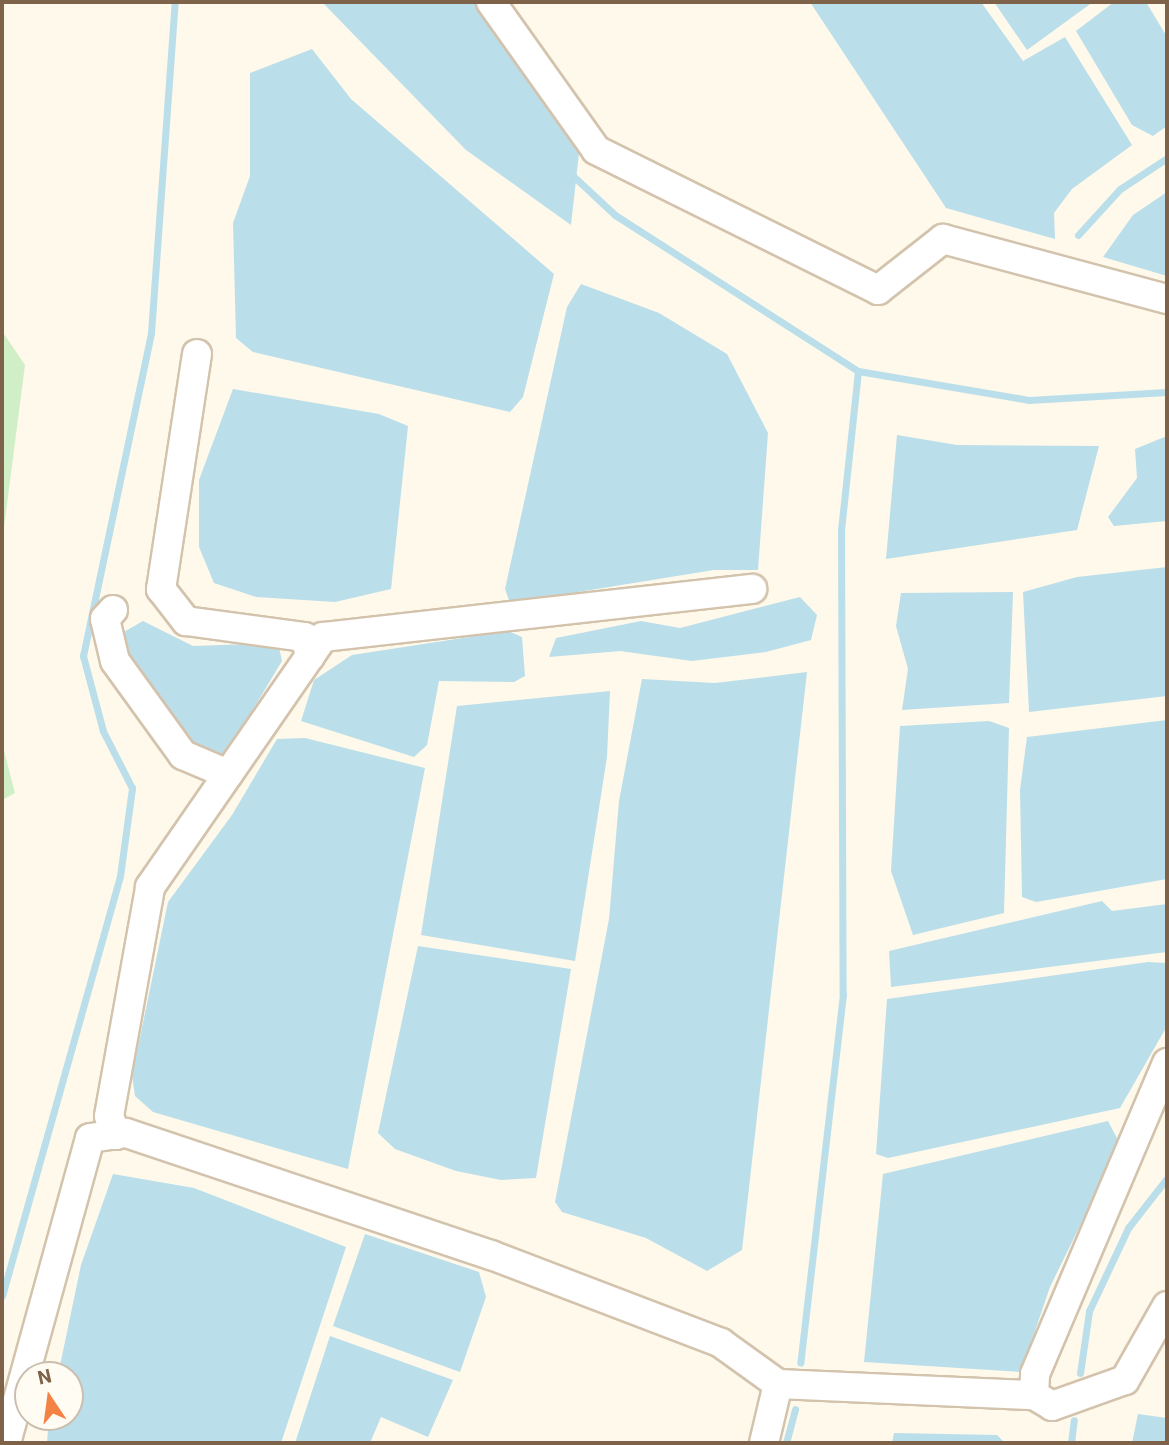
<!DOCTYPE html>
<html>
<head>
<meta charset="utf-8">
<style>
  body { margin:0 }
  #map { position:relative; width:1169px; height:1445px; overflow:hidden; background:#fef9ea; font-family:Roboto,sans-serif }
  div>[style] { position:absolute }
  .green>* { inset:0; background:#d1efc6 }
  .water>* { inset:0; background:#bbdeeb }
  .stream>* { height:7px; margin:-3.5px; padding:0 3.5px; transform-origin:3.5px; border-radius:3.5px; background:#bbdeeb }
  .roads { filter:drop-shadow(2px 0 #d3c3ad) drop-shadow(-2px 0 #d3c3ad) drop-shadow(0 2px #d3c3ad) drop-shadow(0 -2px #d3c3ad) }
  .street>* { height:28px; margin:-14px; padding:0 14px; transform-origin:14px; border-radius:14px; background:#fff }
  span { translate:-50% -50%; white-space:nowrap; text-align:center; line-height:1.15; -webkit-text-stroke:5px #fffcf3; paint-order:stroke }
  .frame { position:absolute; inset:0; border:4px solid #7e6249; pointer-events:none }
  .north { position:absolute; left:14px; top:1361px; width:70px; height:70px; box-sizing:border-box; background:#fffcf3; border:2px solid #cbbeaf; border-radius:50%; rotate:347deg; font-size:19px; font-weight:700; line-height:28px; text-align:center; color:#7e6249 }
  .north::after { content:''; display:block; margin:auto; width:24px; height:32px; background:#f38244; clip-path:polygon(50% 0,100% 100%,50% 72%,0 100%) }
</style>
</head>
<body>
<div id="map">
  <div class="green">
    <i style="clip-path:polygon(2px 331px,25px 365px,2px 543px)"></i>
    <i style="clip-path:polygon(2px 743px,15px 793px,2px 800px)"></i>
  </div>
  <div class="water">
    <i style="clip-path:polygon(322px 2px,474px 2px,579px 153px,571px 225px,466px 150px)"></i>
    <i style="clip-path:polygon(810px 2px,981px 2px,1023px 61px,1065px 37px,1132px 145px,1072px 189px,1054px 213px,1055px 239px,946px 208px)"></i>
    <i style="clip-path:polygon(994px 2px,1093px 2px,1027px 50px)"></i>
    <i style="clip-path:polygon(1114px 2px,1146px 2px,1167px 37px,1167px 126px,1153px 136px,1132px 125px,1076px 31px)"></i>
    <i style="clip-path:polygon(312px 49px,351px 99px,554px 274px,523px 397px,510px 412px,253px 352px,236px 338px,233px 223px,250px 176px,250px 73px)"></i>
    <i style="clip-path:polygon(1167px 192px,1167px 276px,1103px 257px,1133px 215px)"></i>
    <i style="clip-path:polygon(581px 284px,659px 313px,727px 354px,768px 433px,758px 570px,714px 570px,510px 603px,505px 589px,567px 307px)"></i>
    <i style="clip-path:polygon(233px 389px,379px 414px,408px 426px,391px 589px,335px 602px,256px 597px,214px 583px,199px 547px,199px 480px)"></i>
    <i style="clip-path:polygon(897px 435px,957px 445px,1099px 446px,1077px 530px,886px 559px)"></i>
    <i style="clip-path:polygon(1167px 436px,1167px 521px,1114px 526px,1108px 517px,1137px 478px,1135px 449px)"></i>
    <i style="clip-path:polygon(1167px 567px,1167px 696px,1029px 712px,1023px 592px,1077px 577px)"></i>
    <i style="clip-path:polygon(1013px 592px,1009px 703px,902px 710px,908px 669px,896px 626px,901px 593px)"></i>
    <i style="clip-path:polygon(800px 597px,817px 615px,811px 640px,766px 652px,692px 661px,620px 651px,549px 657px,556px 638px,641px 621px,680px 628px)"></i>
    <i style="clip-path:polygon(143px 621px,193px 646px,278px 643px,282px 661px,224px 758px,187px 752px,133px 679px,122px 633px)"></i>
    <i style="clip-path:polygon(508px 631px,522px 637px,525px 676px,514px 682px,439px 681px,427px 745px,414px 757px,301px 721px,314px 680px,352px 655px)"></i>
    <i style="clip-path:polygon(807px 672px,742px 1250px,707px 1271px,646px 1238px,562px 1212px,555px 1202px,609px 919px,619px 801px,642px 679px,715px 683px)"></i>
    <i style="clip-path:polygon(610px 691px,607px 757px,575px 961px,421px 935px,457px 706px)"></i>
    <i style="clip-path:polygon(1167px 720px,1167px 879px,1036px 902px,1022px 897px,1020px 790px,1027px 737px)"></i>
    <i style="clip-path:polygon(989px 721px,1009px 728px,1004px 913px,913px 935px,891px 871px,900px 726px)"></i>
    <i style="clip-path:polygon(305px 738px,425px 768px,348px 1169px,153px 1112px,135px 1096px,132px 1076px,168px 902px,232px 815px,277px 739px)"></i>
    <i style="clip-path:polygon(1102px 901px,1112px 911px,1167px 904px,1167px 952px,891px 987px,889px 951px)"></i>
    <i style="clip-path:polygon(418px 946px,571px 969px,536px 1178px,501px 1180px,456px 1171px,395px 1149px,378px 1133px)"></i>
    <i style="clip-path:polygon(1148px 962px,1167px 963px,1167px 1026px,1120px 1108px,888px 1158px,876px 1154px,887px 999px)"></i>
    <i style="clip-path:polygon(1108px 1121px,1120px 1144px,1050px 1287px,1021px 1372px,864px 1362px,883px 1174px)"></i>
    <i style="clip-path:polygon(113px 1174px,194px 1188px,346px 1247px,281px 1443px,47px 1443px,49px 1417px,70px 1417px,70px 1375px,58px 1375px,81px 1265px)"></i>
    <i style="clip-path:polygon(365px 1234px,479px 1272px,486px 1297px,460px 1372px,333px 1326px)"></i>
    <i style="clip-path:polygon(330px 1336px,453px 1380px,428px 1437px,381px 1417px,370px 1443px,295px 1443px)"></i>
    <i style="clip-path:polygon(1138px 1414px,1167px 1418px,1167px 1443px,1132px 1443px)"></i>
    <i style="clip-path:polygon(894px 1433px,997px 1435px,1005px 1443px,892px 1443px)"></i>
  </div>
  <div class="stream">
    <i style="left:571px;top:174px;width:60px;rotate:43deg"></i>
    <i style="left:615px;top:215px;width:289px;rotate:32.7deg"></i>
    <i style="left:858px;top:371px;width:159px;rotate:96.1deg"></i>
    <i style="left:841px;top:529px;width:465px;rotate:89.8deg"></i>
    <i style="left:843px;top:994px;width:371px;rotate:96.6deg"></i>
    <i style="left:1078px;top:235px;width:62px;rotate:-47.6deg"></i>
    <i style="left:1120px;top:189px;width:56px;rotate:-33.4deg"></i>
    <i style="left:858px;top:371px;width:173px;rotate:9.6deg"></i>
    <i style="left:1029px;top:400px;width:138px;rotate:-3.3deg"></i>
    <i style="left:2px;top:1296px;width:436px;rotate:-74.3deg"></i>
    <i style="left:120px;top:876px;width:89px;rotate:-82.2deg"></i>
    <i style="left:132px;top:788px;width:64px;rotate:-117deg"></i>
    <i style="left:103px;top:731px;width:78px;rotate:-104.9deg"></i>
    <i style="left:83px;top:656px;width:330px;rotate:-78.1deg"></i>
    <i style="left:151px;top:333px;width:332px;rotate:-85.9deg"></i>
    <i style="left:1080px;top:1373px;width:63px;rotate:-81.7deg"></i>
    <i style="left:1089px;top:1311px;width:92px;rotate:-64.8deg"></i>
    <i style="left:1128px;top:1228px;width:63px;rotate:-52deg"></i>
    <i style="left:786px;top:1443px;width:35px;rotate:-75deg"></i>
    <i style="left:1071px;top:1443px;width:23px;rotate:-83deg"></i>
  </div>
  <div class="roads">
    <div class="street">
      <i style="left:491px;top:2px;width:181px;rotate:54.6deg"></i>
      <i style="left:596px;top:150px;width:315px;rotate:26.4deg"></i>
      <i style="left:878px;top:290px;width:83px;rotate:-38.1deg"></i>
      <i style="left:943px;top:239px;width:232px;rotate:15deg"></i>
      <i style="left:197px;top:354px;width:238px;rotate:98.7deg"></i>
      <i style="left:161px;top:589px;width:41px;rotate:52deg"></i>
      <i style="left:186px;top:621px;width:120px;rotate:7.7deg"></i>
      <i style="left:305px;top:637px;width:20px;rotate:75deg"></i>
      <i style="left:113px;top:610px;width:12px;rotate:132deg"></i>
      <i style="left:105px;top:619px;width:43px;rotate:76.6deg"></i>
      <i style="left:115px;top:661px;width:116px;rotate:54.1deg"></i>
      <i style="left:183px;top:755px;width:49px;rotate:22.9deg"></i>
      <i style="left:116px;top:1135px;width:20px;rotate:-110deg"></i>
      <i style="left:109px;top:1116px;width:233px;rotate:-79.8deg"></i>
      <i style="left:150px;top:887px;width:304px;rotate:-55.3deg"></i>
      <i style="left:323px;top:637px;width:432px;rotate:-6.4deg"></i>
      <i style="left:1034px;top:1395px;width:21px;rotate:-87deg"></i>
      <i style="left:1035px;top:1374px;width:338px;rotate:-67deg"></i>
      <i style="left:6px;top:1443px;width:316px;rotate:-74.6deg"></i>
      <i style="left:90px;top:1138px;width:36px;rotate:-8deg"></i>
      <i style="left:126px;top:1133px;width:385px;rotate:18.5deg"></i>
      <i style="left:491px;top:1255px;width:246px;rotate:20.9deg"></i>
      <i style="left:721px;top:1343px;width:70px;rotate:35.7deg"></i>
      <i style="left:778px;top:1384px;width:256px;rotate:2.5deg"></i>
      <i style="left:1034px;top:1395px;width:21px;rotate:31deg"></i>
      <i style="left:1052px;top:1406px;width:77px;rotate:-19.6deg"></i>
      <i style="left:1125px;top:1380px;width:85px;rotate:-60.4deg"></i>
      <i style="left:764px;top:1443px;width:61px;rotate:-76.7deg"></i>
    </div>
  </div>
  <div class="frame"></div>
  <div class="north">N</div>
</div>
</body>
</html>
